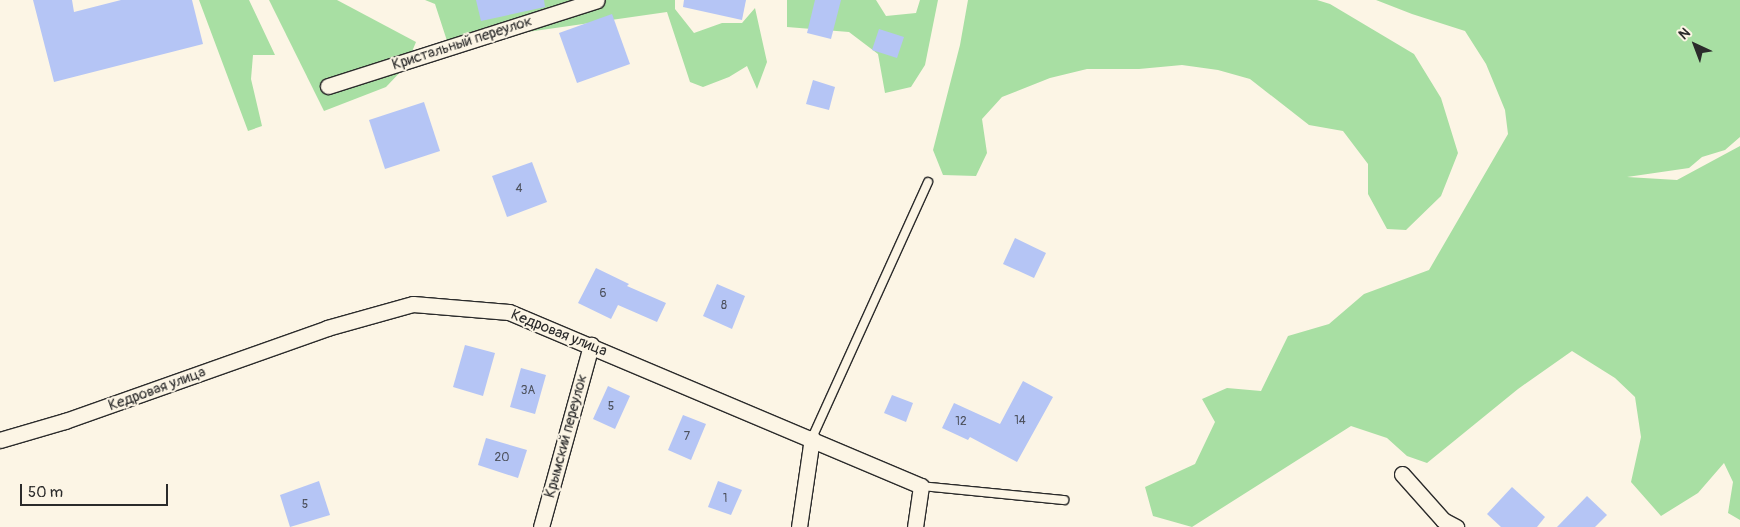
<!DOCTYPE html>
<html>
<head>
<meta charset="utf-8">
<style>
  body { margin:0 }
  #map { position:relative; width:1740px; height:527px; overflow:hidden; background:#fcf5e5; font-family:Pangolin,sans-serif }
  div>[style] { position:absolute }
  .green>* { inset:0; background:#a8dfa3 }
  .building>* { inset:0; background:#b5c5f5 }
  .roads { filter:drop-shadow(1px 0 #2b2b2b) drop-shadow(-1px 0 #2b2b2b) drop-shadow(0 1px #2b2b2b) drop-shadow(0 -1px #2b2b2b) }
  .service>* { height:8px; margin:-4px; padding:0 4px; transform-origin:4px; border-radius:4px; background:#fcf5e5 }
  .minor>* { height:15px; margin:-7.5px; padding:0 7.5px; transform-origin:7.5px; border-radius:7.5px; background:#fcf5e5 }
  span { translate:-50% -50%; white-space:nowrap; text-align:center; line-height:1.15; -webkit-text-stroke:4px #fcf5e5; paint-order:stroke }
  .number-label { font-size:12px; color:#4e525e }
  .number-label span { -webkit-text-stroke-width:0 }
  .street-label { font-size:15px; color:#2b2b2b }
  .north { position:absolute; left:1670px; top:20px; width:50px; height:50px; -webkit-text-stroke:4px #fcf5e5; paint-order:stroke; rotate:317deg; font-size:14px; font-weight:700; line-height:20px; text-align:center; color:#2b2b2b }
  .north::after { content:''; display:block; margin:auto; width:18px; height:22px; background:#2b2b2b; clip-path:polygon(50% 0,100% 100%,50% 72%,0 100%) }
  .scale { position:absolute; left:20px; top:484px; width:148px; height:22px; box-sizing:border-box; border:2px solid #2b2b2b; border-top:0; padding-left:6px; font-size:15px; line-height:18px; white-space:nowrap; color:#2b2b2b; -webkit-text-stroke:4px #fcf5e5; paint-order:stroke }
</style>
</head>
<body>
<div id="map">
  <div class="green">
    <i style="clip-path:polygon(199px 0,249px 0,275px 55px,253px 55px,251px 79px,262px 126px,248px 131px)"></i>
    <i style="clip-path:polygon(269px 0,337px 0,416px 42px,406px 66px,386px 87px,324px 111px)"></i>
    <i style="clip-path:polygon(425px 0,675px 0,675px 9px,694px 33px,722px 23px,742px 23px,755px 8px,767px 62px,757px 89px,747px 66px,729px 77px,703px 87px,690px 82px,667px 12px,506px 35px,449px 47px,435px 4px)"></i>
    <i style="clip-path:polygon(787px 0,876px 0,886px 16px,916px 13px,920px 0,938px 0,925px 65px,911px 87px,885px 93px,878px 54px,849px 32px,787px 27px)"></i>
    <i style="clip-path:polygon(968px 0,1317px 0,1330px 4px,1414px 54px,1441px 98px,1458px 153px,1441px 196px,1406px 230px,1387px 229px,1368px 194px,1368px 164px,1343px 131px,1309px 125px,1250px 79px,1218px 70px,1182px 65px,1139px 69px,1087px 69px,1050px 78px,1002px 97px,982px 119px,987px 153px,976px 176px,943px 175px,933px 150px,960px 45px)"></i>
    <i style="clip-path:polygon(1376px 0,1740px 0,1740px 137px,1725px 150px,1702px 157px,1689px 168px,1627px 177px,1677px 180px,1740px 146px,1740px 520px,1728px 513px,1733px 482px,1724px 463px,1698px 493px,1661px 516px,1631px 482px,1641px 437px,1635px 397px,1615px 378px,1572px 351px,1518px 389px,1427px 463px,1407px 456px,1387px 438px,1351px 426px,1192px 527px,1153px 516px,1145px 487px,1195px 464px,1215px 422px,1202px 399px,1227px 388px,1261px 391px,1288px 336px,1329px 324px,1364px 294px,1429px 270px,1508px 134px,1505px 110px,1486px 64px,1465px 31px,1412px 14px)"></i>
  </div>
  <div class="building">
    <i style="clip-path:polygon(33px 0,72px 0,74px 12px,121px 0,192px 0,203px 44px,54px 82px)"></i>
    <i style="clip-path:polygon(476px 0,544px 0,545px 7px,481px 21px)"></i>
    <i style="clip-path:polygon(684px 0,746px 0,742px 20px,683px 7px)"></i>
    <i style="clip-path:polygon(815px 0,841px 0,831px 39px,807px 33px)"></i>
    <i style="clip-path:polygon(612px 14px,630px 64px,577px 83px,559px 33px)"></i>
    <i style="clip-path:polygon(879px 29px,904px 37px,897px 58px,872px 50px)"></i>
    <i style="clip-path:polygon(813px 80px,835px 87px,829px 110px,806px 104px)"></i>
    <i style="clip-path:polygon(424px 102px,440px 151px,385px 169px,369px 120px)"></i>
    <i style="clip-path:polygon(532px 162px,547px 202px,507px 217px,492px 176px)"></i>
    <i style="clip-path:polygon(1015px 238px,1046px 253px,1034px 278px,1003px 264px)"></i>
    <i style="clip-path:polygon(596px 268px,629px 284px,627px 286px,666px 303px,657px 322px,618px 305px,611px 319px,578px 303px)"></i>
    <i style="clip-path:polygon(717px 284px,745px 296px,732px 329px,703px 316px)"></i>
    <i style="clip-path:polygon(465px 345px,495px 353px,483px 396px,453px 387px)"></i>
    <i style="clip-path:polygon(521px 368px,546px 375px,535px 414px,510px 407px)"></i>
    <i style="clip-path:polygon(1023px 381px,1053px 397px,1017px 462px,970px 437px,968px 440px,942px 428px,954px 403px,1000px 424px)"></i>
    <i style="clip-path:polygon(608px 386px,630px 396px,615px 429px,593px 419px)"></i>
    <i style="clip-path:polygon(892px 395px,913px 403px,906px 422px,884px 413px)"></i>
    <i style="clip-path:polygon(683px 415px,706px 424px,691px 460px,668px 450px)"></i>
    <i style="clip-path:polygon(486px 438px,527px 450px,518px 478px,478px 465px)"></i>
    <i style="clip-path:polygon(319px 481px,330px 515px,290px 527px,280px 495px)"></i>
    <i style="clip-path:polygon(718px 481px,742px 490px,731px 515px,708px 507px)"></i>
    <i style="clip-path:polygon(1512px 487px,1545px 517px,1537px 527px,1501px 527px,1487px 514px)"></i>
    <i style="clip-path:polygon(1587px 496px,1607px 515px,1595px 527px,1557px 527px)"></i>
  </div>
  <div class="roads">
    <div class="service">
      <i style="left:812px;top:438px;width:281px;rotate:-65.6deg"></i>
      <i style="left:921px;top:486px;width:144px;rotate:5.6deg"></i>
    </div>
    <div class="minor">
      <i style="left:328px;top:86px;width:282px;rotate:-17.7deg"></i>
      <i style="left:0;top:440px;width:68px;rotate:-16.3deg"></i>
      <i style="left:65px;top:421px;width:278px;rotate:-19.5deg"></i>
      <i style="left:327px;top:328px;width:89px;rotate:-15.6deg"></i>
      <i style="left:413px;top:304px;width:96px;rotate:4.8deg"></i>
      <i style="left:509px;top:312px;width:447px;rotate:22.9deg"></i>
      <i style="left:921px;top:486px;width:41px;rotate:98.3deg"></i>
      <i style="left:1402px;top:474px;width:62px;rotate:48.3deg"></i>
      <i style="left:1443px;top:520px;width:15px;rotate:28deg"></i>
      <i style="left:541px;top:527px;width:189px;rotate:-74.6deg"></i>
      <i style="left:799px;top:527px;width:90px;rotate:-81.7deg"></i>
    </div>
  </div>
  <div class="number-label">
    <span style="left:519px;top:189px">4</span>
    <span style="left:603px;top:294px">6</span>
    <span style="left:724px;top:306px">8</span>
    <span style="left:528px;top:391px">3А</span>
    <span style="left:611px;top:407px">5</span>
    <span style="left:1020px;top:421px">14</span>
    <span style="left:961px;top:422px">12</span>
    <span style="left:687px;top:437px">7</span>
    <span style="left:502px;top:458px">20</span>
    <span style="left:725px;top:499px">1</span>
    <span style="left:305px;top:505px">5</span>
  </div>
  <div class="street-label">
    <span style="left:462px;top:43px;rotate:-18deg">Кристальный переулок</span>
    <span style="left:559px;top:333px;rotate:22deg">Кедровая улица</span>
    <span style="left:157px;top:389px;rotate:-20deg">Кедровая улица</span>
    <span style="left:566px;top:436px;rotate:-75deg">Крымский переулок</span>
  </div>
  <div class="north">N</div>
  <div class="scale">50 m</div>
</div>
</body>
</html>
